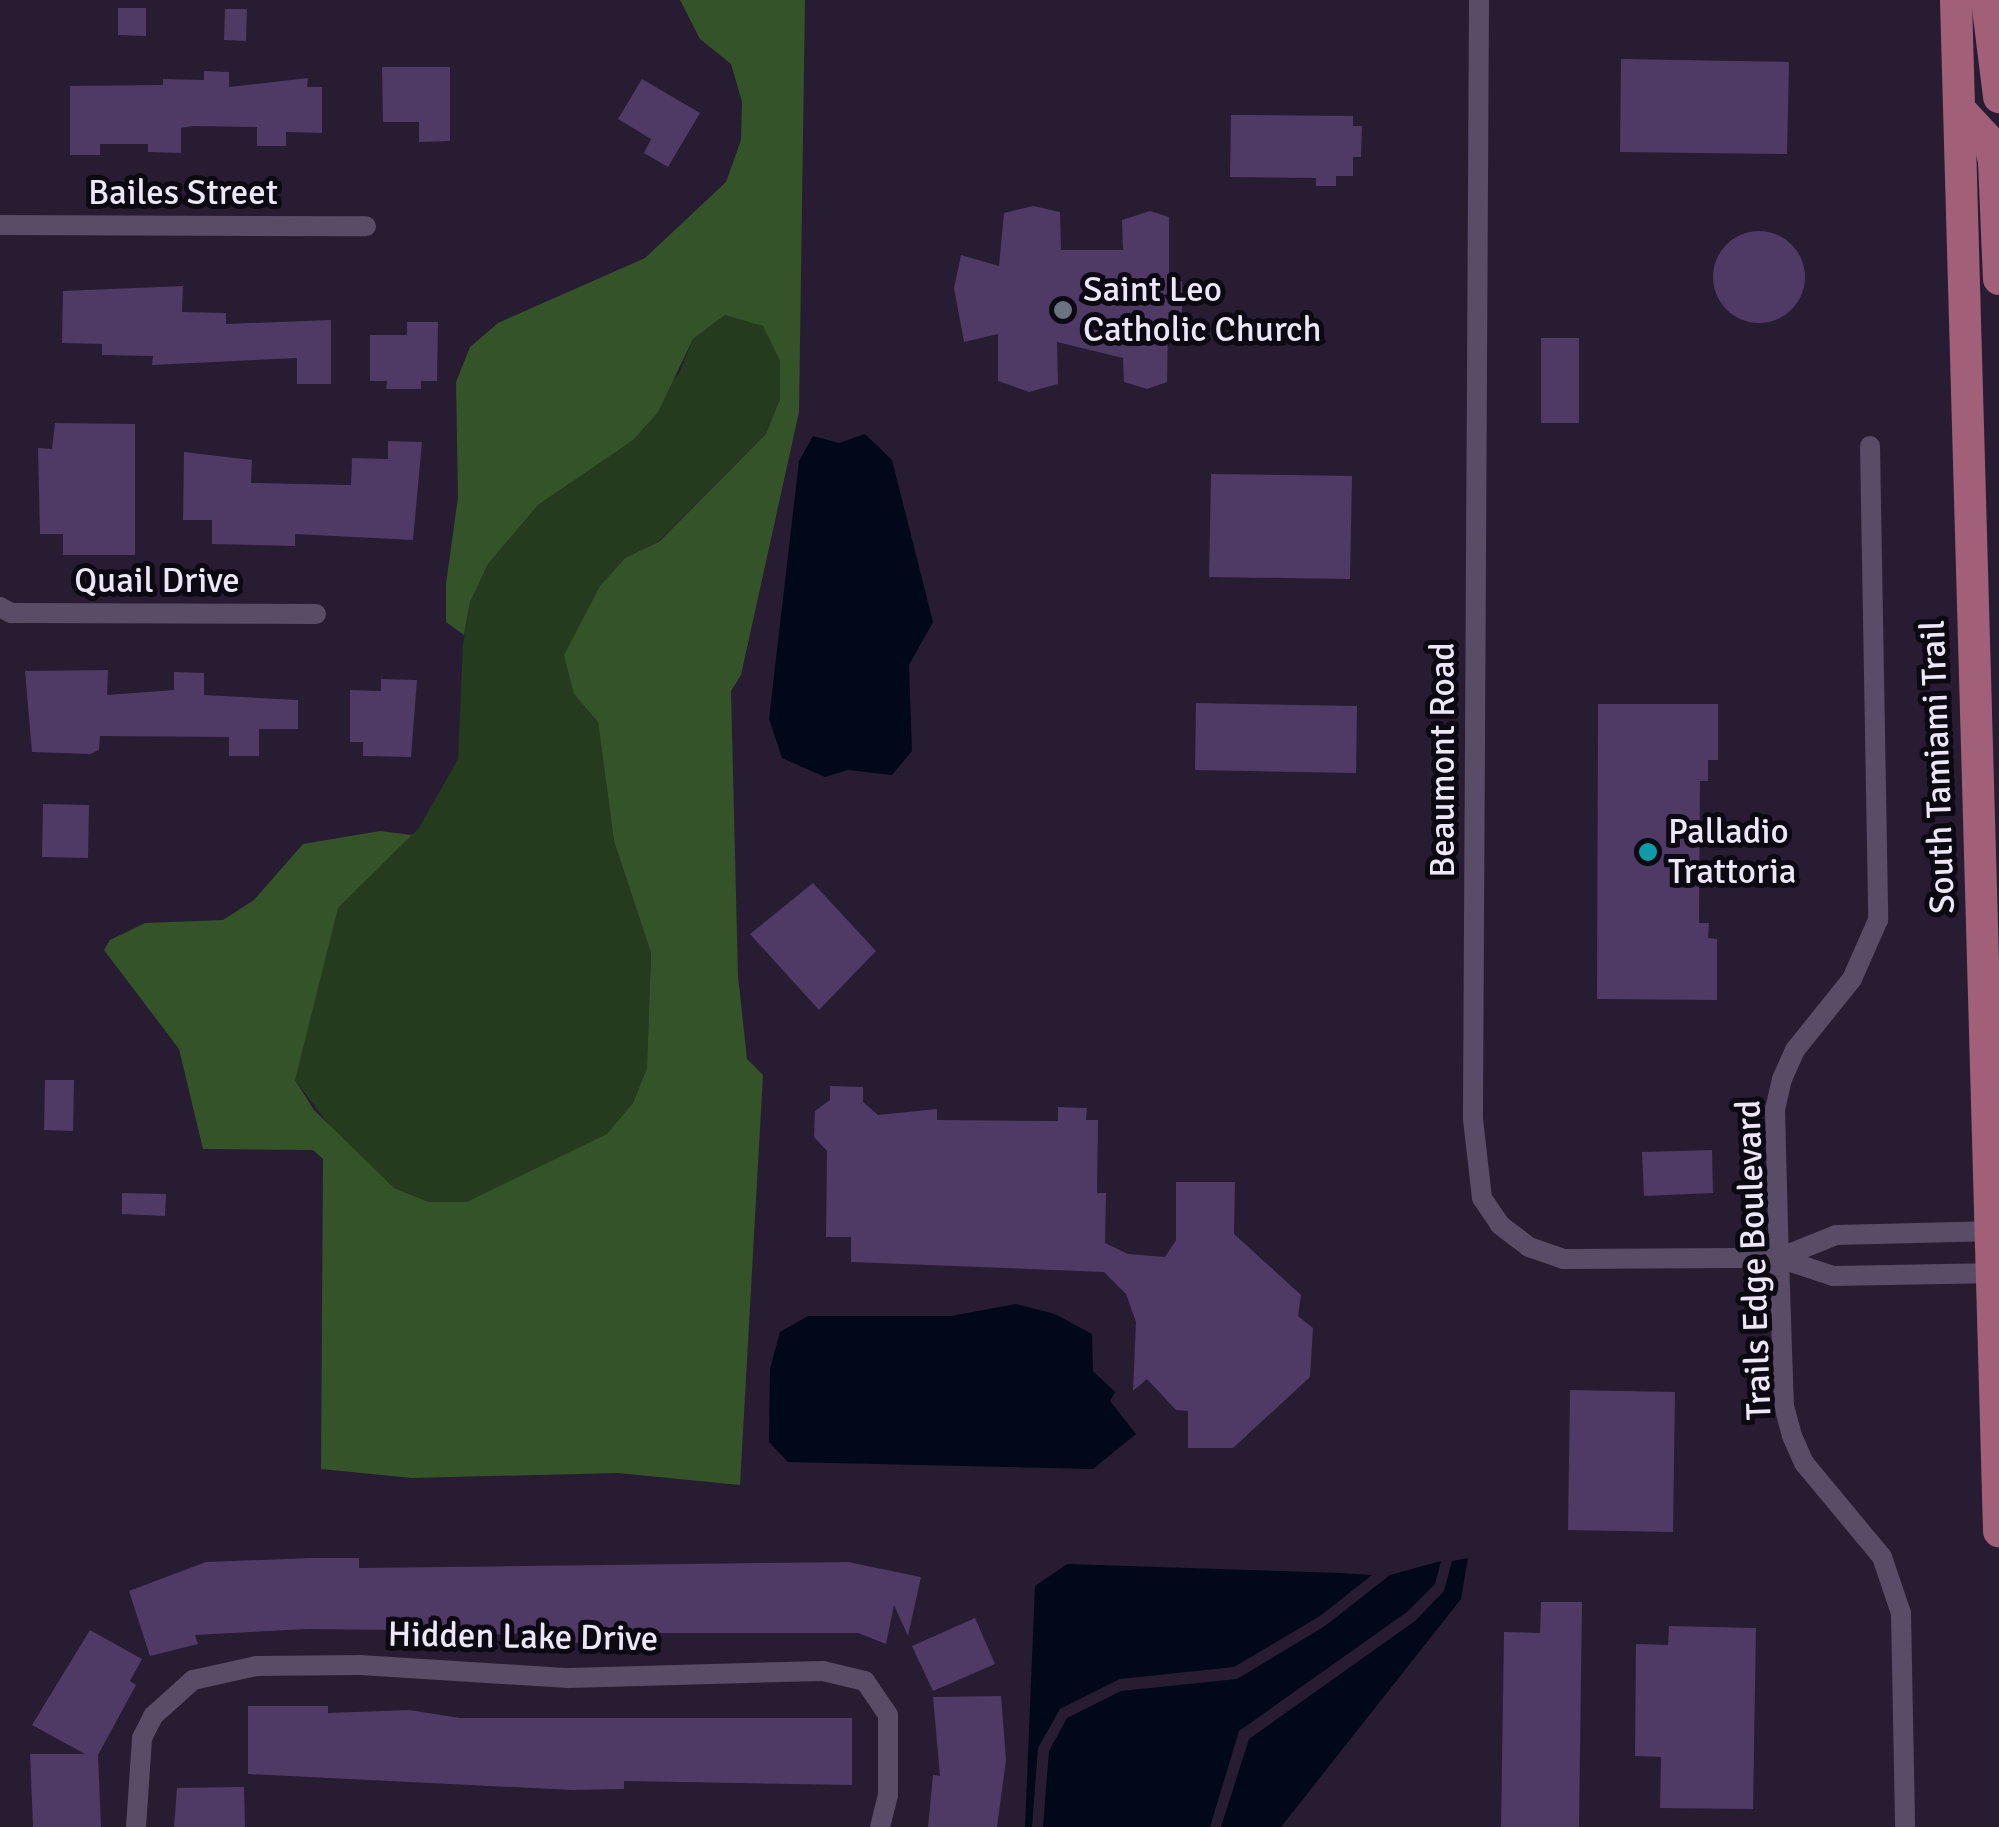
<!DOCTYPE html>
<html>
<head>
<meta charset="utf-8">
<style>
  body { margin:0 }
  #map { position:relative; width:1999px; height:1827px; overflow:hidden; background:#271c32; font-family:Signika,sans-serif }
  div>[style] { position:absolute }
  .green>* { inset:0; background:#253b1d }
  .forest>* { inset:0; background:#345328 }
  .water>* { inset:0; background:#00081a }
  .building>* { inset:0; background:#4f3965 }
  .round { border-radius:50% }
  .street>* { height:20px; margin:-10px; padding:0 10px; transform-origin:10px; border-radius:10px; background:#584c66 }
  .primary>* { height:32px; margin:-16px; padding:0 16px; transform-origin:16px; border-radius:16px; background:#a26078 }
  .dots>* { width:28px; height:28px; translate:-50% -50%; box-sizing:border-box; border:5px solid #0d0912; border-radius:50% }
  span { translate:-50% -50%; white-space:nowrap; text-align:center; line-height:1.15; -webkit-text-stroke:10px #0d0912; paint-order:stroke }
  .street-label { font-size:35px; color:#ede6f6 }
  .poi-label { font-size:35px; color:#ede6f6 }
  .left { translate:0 -50%; text-align:left }
</style>
</head>
<body>
<div id="map">
  <div class="green">
    <i style="clip-path:polygon(725px 315px,763px 325px,780px 361px,780px 399px,766px 434px,659px 541px,625px 558px,600px 586px,574px 694px,598px 722px,614px 841px,651px 953px,647px 1068px,633px 1103px,608px 1134px,506px 1189px,467px 1202px,429px 1202px,394px 1188px,339px 1138px,295px 1080px,323px 950px,338px 908px,419px 828px,458px 759px,463px 644px,470px 602px,488px 564px,538px 505px,569px 484px,679px 374px,693px 339px)"></i>
  </div>
  <div class="forest">
    <i style="clip-path:polygon(680px 0,805px 0,799px 412px,741px 675px,731px 691px,738px 976px,747px 1059px,763px 1075px,740px 1485px,618px 1473px,412px 1478px,321px 1469px,323px 1159px,313px 1150px,203px 1149px,179px 1049px,104px 950px,110px 940px,145px 923px,223px 920px,254px 900px,303px 844px,380px 831px,412px 835px,338px 908px,295px 1080px,314px 1110px,394px 1188px,429px 1202px,467px 1202px,607px 1134px,633px 1103px,647px 1068px,651px 953px,614px 841px,598px 722px,574px 694px,564px 655px,600px 586px,625px 558px,660px 541px,766px 434px,780px 399px,780px 361px,763px 326px,725px 315px,693px 339px,658px 412px,633px 440px,538px 505px,488px 564px,470px 602px,464px 635px,446px 622px,446px 584px,458px 497px,456px 382px,470px 347px,498px 323px,645px 258px,726px 182px,741px 140px,742px 102px,731px 64px,700px 39px)"></i>
  </div>
  <div class="water">
    <i style="clip-path:polygon(865px 434px,892px 460px,933px 622px,909px 665px,912px 751px,892px 775px,848px 770px,825px 777px,782px 758px,769px 719px,799px 461px,813px 436px,839px 443px)"></i>
    <i style="clip-path:polygon(1016px 1304px,1055px 1314px,1092px 1334px,1093px 1371px,1115px 1392px,1110px 1401px,1136px 1434px,1093px 1469px,788px 1462px,769px 1442px,770px 1369px,780px 1332px,808px 1316px,951px 1316px)"></i>
    <i style="clip-path:polygon(1468px 1558px,1461px 1599px,1281px 1827px,1221px 1827px,1249px 1739px,1415px 1621px,1444px 1591px,1452px 1561px)"></i>
    <i style="clip-path:polygon(1441px 1561px,1435px 1584px,1407px 1612px,1239px 1731px,1210px 1827px,1043px 1827px,1049px 1751px,1067px 1718px,1121px 1691px,1237px 1679px,1325px 1626px,1390px 1575px)"></i>
    <i style="clip-path:polygon(1067px 1564px,1340px 1573px,1372px 1575px,1320px 1616px,1234px 1667px,1120px 1679px,1060px 1709px,1038px 1748px,1032px 1827px,1025px 1827px,1035px 1586px)"></i>
  </div>
  <div class="building">
    <i style="clip-path:polygon(118px 8px,146px 8px,146px 36px,118px 35px)"></i>
    <i style="clip-path:polygon(225px 9px,247px 9px,246px 41px,224px 40px)"></i>
    <i style="clip-path:polygon(1621px 59px,1789px 62px,1787px 154px,1620px 152px)"></i>
    <i style="clip-path:polygon(382px 67px,450px 67px,450px 141px,419px 142px,419px 122px,383px 122px)"></i>
    <i style="clip-path:polygon(204px 71px,229px 72px,229px 87px,308px 78px,307px 87px,322px 87px,322px 133px,286px 132px,286px 146px,257px 146px,257px 127px,193px 126px,181px 128px,181px 153px,148px 152px,148px 144px,100px 144px,100px 155px,70px 155px,70px 86px,163px 85px,163px 79px,204px 80px)"></i>
    <i style="clip-path:polygon(642px 79px,700px 113px,668px 167px,644px 153px,651px 139px,618px 119px)"></i>
    <i style="clip-path:polygon(1231px 115px,1353px 116px,1353px 126px,1362px 126px,1361px 157px,1353px 157px,1353px 176px,1336px 176px,1336px 186px,1316px 186px,1316px 178px,1230px 177px)"></i>
    <i style="clip-path:polygon(1033px 206px,1060px 212px,1061px 250px,1123px 250px,1122px 220px,1150px 211px,1169px 217px,1169px 281px,1182px 281px,1182px 320px,1168px 320px,1167px 382px,1147px 389px,1124px 382px,1123px 358px,1057px 342px,1058px 384px,1029px 392px,998px 381px,998px 334px,964px 342px,954px 288px,961px 255px,999px 266px,1004px 213px)"></i>
    <i class="round" style="left:1713px;top:231px;width:92px;height:92px"></i>
    <i style="clip-path:polygon(183px 286px,182px 312px,226px 313px,226px 324px,331px 320px,331px 384px,297px 384px,297px 358px,152px 365px,153px 356px,102px 355px,102px 344px,62px 343px,63px 291px)"></i>
    <i style="clip-path:polygon(407px 322px,438px 322px,437px 381px,421px 381px,421px 389px,386px 389px,387px 381px,370px 381px,370px 335px,407px 335px)"></i>
    <i style="clip-path:polygon(1541px 338px,1579px 338px,1579px 423px,1541px 423px)"></i>
    <i style="clip-path:polygon(55px 423px,135px 424px,135px 555px,63px 555px,63px 534px,40px 534px,38px 448px,52px 449px)"></i>
    <i style="clip-path:polygon(388px 441px,422px 442px,413px 540px,295px 534px,295px 546px,212px 544px,212px 520px,183px 520px,184px 452px,252px 460px,251px 483px,351px 485px,352px 458px,388px 459px)"></i>
    <i style="clip-path:polygon(1211px 474px,1352px 476px,1350px 579px,1209px 577px)"></i>
    <i style="clip-path:polygon(108px 670px,107px 695px,174px 690px,174px 672px,204px 673px,204px 695px,298px 700px,298px 729px,259px 729px,259px 756px,229px 756px,229px 737px,100px 736px,99px 750px,90px 754px,32px 752px,25px 671px)"></i>
    <i style="clip-path:polygon(381px 679px,417px 680px,411px 757px,363px 756px,363px 742px,350px 742px,350px 690px,381px 691px)"></i>
    <i style="clip-path:polygon(1196px 703px,1357px 706px,1356px 773px,1195px 770px)"></i>
    <i style="clip-path:polygon(1598px 704px,1718px 704px,1718px 760px,1708px 760px,1708px 781px,1700px 781px,1699px 923px,1709px 923px,1708px 938px,1717px 939px,1717px 1000px,1597px 999px)"></i>
    <i style="clip-path:polygon(43px 804px,89px 805px,88px 858px,42px 857px)"></i>
    <i style="clip-path:polygon(813px 883px,876px 951px,819px 1010px,750px 934px)"></i>
    <i style="clip-path:polygon(45px 1080px,74px 1080px,73px 1131px,44px 1130px)"></i>
    <i style="clip-path:polygon(830px 1086px,863px 1087px,863px 1102px,878px 1115px,937px 1109px,937px 1120px,1058px 1121px,1058px 1107px,1087px 1108px,1086px 1120px,1098px 1120px,1097px 1193px,1106px 1193px,1105px 1243px,1128px 1254px,1165px 1257px,1176px 1240px,1176px 1182px,1235px 1182px,1234px 1234px,1301px 1295px,1298px 1316px,1313px 1328px,1310px 1377px,1233px 1448px,1188px 1448px,1188px 1411px,1176px 1410px,1147px 1379px,1133px 1391px,1136px 1322px,1126px 1294px,1104px 1272px,851px 1262px,851px 1237px,826px 1237px,827px 1151px,814px 1137px,815px 1111px,830px 1100px)"></i>
    <i style="clip-path:polygon(1712px 1150px,1713px 1193px,1644px 1196px,1642px 1152px)"></i>
    <i style="clip-path:polygon(122px 1193px,166px 1194px,165px 1216px,122px 1214px)"></i>
    <i style="clip-path:polygon(1570px 1390px,1675px 1392px,1673px 1532px,1568px 1530px)"></i>
    <i style="clip-path:polygon(312px 1558px,359px 1558px,359px 1568px,848px 1562px,921px 1577px,908px 1636px,894px 1605px,886px 1644px,858px 1633px,662px 1633px,556px 1645px,527px 1644px,527px 1633px,420px 1638px,394px 1630px,308px 1629px,195px 1635px,198px 1644px,150px 1656px,129px 1591px,206px 1562px)"></i>
    <i style="clip-path:polygon(1541px 1602px,1582px 1602px,1579px 1827px,1501px 1827px,1504px 1632px,1540px 1633px)"></i>
    <i style="clip-path:polygon(975px 1618px,995px 1664px,933px 1691px,912px 1646px)"></i>
    <i style="clip-path:polygon(1669px 1626px,1756px 1628px,1753px 1809px,1660px 1808px,1661px 1757px,1635px 1756px,1636px 1644px,1668px 1645px)"></i>
    <i style="clip-path:polygon(90px 1630px,142px 1659px,130px 1681px,136px 1685px,98px 1755px,101px 1827px,33px 1827px,30px 1754px,85px 1754px,32px 1725px)"></i>
    <i style="clip-path:polygon(1001px 1696px,1006px 1760px,997px 1827px,928px 1827px,933px 1775px,940px 1776px,933px 1697px)"></i>
    <i style="clip-path:polygon(248px 1706px,328px 1706px,328px 1713px,409px 1710px,460px 1718px,852px 1718px,852px 1785px,624px 1781px,624px 1789px,573px 1790px,248px 1774px)"></i>
    <i style="clip-path:polygon(244px 1787px,245px 1827px,174px 1827px,177px 1788px)"></i>
  </div>
  <div class="street">
    <i style="left:1479px;top:0;width:1119px;rotate:90.31deg"></i>
    <i style="left:1473px;top:1119px;width:80px;rotate:83.5deg"></i>
    <i style="left:1482px;top:1198px;width:32px;rotate:56deg"></i>
    <i style="left:1500px;top:1225px;width:36px;rotate:37deg"></i>
    <i style="left:1529px;top:1247px;width:36px;rotate:19deg"></i>
    <i style="left:1563px;top:1259px;width:216px;rotate:-0.3deg"></i>
    <i style="left:1779px;top:1258px;width:57px;rotate:18.4deg"></i>
    <i style="left:1833px;top:1276px;width:166px;rotate:-1deg"></i>
    <i style="left:0;top:225px;width:366px;rotate:0.2deg"></i>
    <i style="left:1870px;top:446px;width:474px;rotate:89deg"></i>
    <i style="left:1878px;top:920px;width:64px;rotate:113.8deg"></i>
    <i style="left:1852px;top:979px;width:91px;rotate:128.8deg"></i>
    <i style="left:1795px;top:1050px;width:32px;rotate:114deg"></i>
    <i style="left:1782px;top:1079px;width:32px;rotate:103deg"></i>
    <i style="left:1775px;top:1110px;width:148px;rotate:88.5deg"></i>
    <i style="left:1779px;top:1258px;width:148px;rotate:88.1deg"></i>
    <i style="left:1784px;top:1406px;width:31px;rotate:75deg"></i>
    <i style="left:1792px;top:1436px;width:30px;rotate:66deg"></i>
    <i style="left:1804px;top:1463px;width:122px;rotate:50.3deg"></i>
    <i style="left:1882px;top:1557px;width:59px;rotate:71.3deg"></i>
    <i style="left:1901px;top:1613px;width:214px;rotate:88.9deg"></i>
    <i style="left:0;top:607px;width:13px;rotate:29deg"></i>
    <i style="left:11px;top:613px;width:305px;rotate:0.2deg"></i>
    <i style="left:1779px;top:1258px;width:61px;rotate:-22deg"></i>
    <i style="left:1836px;top:1235px;width:161px;rotate:-1.4deg"></i>
    <i style="left:136px;top:1827px;width:89px;rotate:-86.1deg"></i>
    <i style="left:142px;top:1738px;width:25px;rotate:-63deg"></i>
    <i style="left:153px;top:1716px;width:54px;rotate:-42deg"></i>
    <i style="left:193px;top:1680px;width:65px;rotate:-12.5deg"></i>
    <i style="left:256px;top:1666px;width:104px;rotate:-0.6deg"></i>
    <i style="left:360px;top:1665px;width:209px;rotate:3.6deg"></i>
    <i style="left:569px;top:1678px;width:254px;rotate:-1.6deg"></i>
    <i style="left:823px;top:1671px;width:43px;rotate:13.4deg"></i>
    <i style="left:865px;top:1681px;width:41px;rotate:55.9deg"></i>
    <i style="left:888px;top:1715px;width:80px;rotate:90deg"></i>
    <i style="left:888px;top:1795px;width:33px;rotate:104deg"></i>
  </div>
  <div class="primary">
    <i style="left:1956px;top:0;width:1532px;rotate:88.39deg"></i>
    <i style="left:1987px;top:0;width:98px;rotate:82.9deg"></i>
    <i style="left:1960px;top:110px;width:42px;rotate:46.9deg"></i>
    <i style="left:1989px;top:141px;width:21px;rotate:76deg"></i>
    <i style="left:1994px;top:161px;width:118px;rotate:87.6deg"></i>
  </div>
  <div class="dots">
    <i style="left:1063px;top:310px;background:#6b7280"></i>
    <i style="left:1648px;top:852px;background:#0f9aa8"></i>
  </div>
  <div class="street-label">
    <span style="left:183px;top:193px">Bailes Street</span>
    <span style="left:157px;top:581px">Quail Drive</span>
    <span style="left:1443px;top:760px;rotate:-90deg">Beaumont Road</span>
    <span style="left:1938px;top:767px;rotate:-92deg">South Tamiami Trail</span>
    <span style="left:1754px;top:1260px;rotate:-92deg">Trails Edge Boulevard</span>
    <span style="left:523px;top:1637px;rotate:1deg">Hidden Lake Drive</span>
  </div>
  <div class="poi-label">
    <span class="left" style="left:1083px;top:310px">Saint Leo<br>Catholic Church</span>
    <span class="left" style="left:1668px;top:852px">Palladio<br>Trattoria</span>
  </div>
</div>
</body>
</html>
